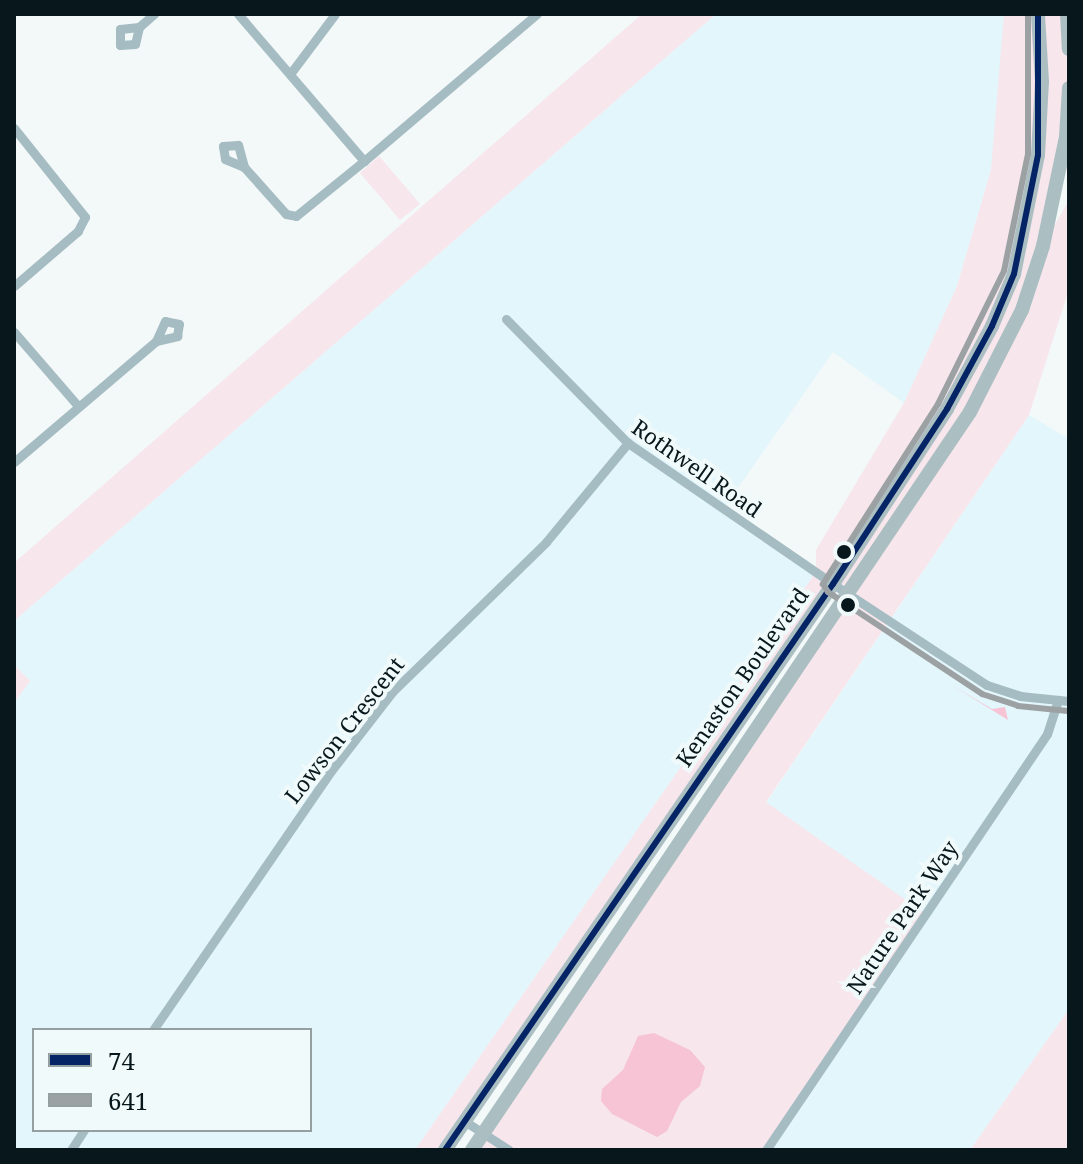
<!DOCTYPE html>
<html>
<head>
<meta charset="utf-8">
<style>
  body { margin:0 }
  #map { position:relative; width:1083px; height:1164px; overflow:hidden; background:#f3f8f9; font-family:"Noto Serif",serif }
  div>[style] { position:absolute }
  .built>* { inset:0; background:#e3f6fb }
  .green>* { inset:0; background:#f7e6ec }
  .water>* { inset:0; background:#f6c4d4 }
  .minor>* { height:9px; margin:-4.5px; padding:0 4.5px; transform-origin:4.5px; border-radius:4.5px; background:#a5bcc2 }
  .primary>* { height:14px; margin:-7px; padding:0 7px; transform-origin:7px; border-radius:7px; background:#abbfc2 }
  .bus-1>* { height:6px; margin:-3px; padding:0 3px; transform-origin:3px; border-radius:3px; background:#052465 }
  .bus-2>* { height:6px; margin:-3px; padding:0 3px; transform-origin:3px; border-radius:3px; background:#9ca2a4 }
  .dots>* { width:22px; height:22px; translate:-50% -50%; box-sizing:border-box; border:4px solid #f1fafb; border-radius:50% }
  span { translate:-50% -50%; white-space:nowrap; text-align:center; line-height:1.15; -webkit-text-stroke:8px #f1fafb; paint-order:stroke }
  .street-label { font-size:22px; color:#07171b }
  .frame { position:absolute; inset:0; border:16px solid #07171b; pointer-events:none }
  .legend { position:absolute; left:32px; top:1028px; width:280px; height:104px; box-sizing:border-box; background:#f1fafb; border:2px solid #939fa1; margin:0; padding:10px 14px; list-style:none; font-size:24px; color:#07171b }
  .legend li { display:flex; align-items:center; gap:16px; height:40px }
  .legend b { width:40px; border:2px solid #939fa1 }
</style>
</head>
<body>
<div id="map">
  <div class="built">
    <i style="clip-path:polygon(evenodd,716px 14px,1004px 14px,1006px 19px,991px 170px,957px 286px,904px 403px,833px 352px,724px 508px,816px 572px,415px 1150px,14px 1150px,14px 703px,30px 681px,14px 665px,14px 621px,716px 14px,34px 1030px,310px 1030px,310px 1130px,34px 1130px,34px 1030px)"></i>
    <i style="clip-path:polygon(1029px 415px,1069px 439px,1069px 1009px,970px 1150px,766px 1150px,766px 803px)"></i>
  </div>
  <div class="green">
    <i style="clip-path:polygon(642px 14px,716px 14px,14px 621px,14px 563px)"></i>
    <i style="clip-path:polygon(1004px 14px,1069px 14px,1069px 168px,1059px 177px,1045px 242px,1069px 200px,1069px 289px,1029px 415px,766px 802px,926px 914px,766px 1150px,472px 1150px,848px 595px,833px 584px,440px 1150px,415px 1150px,816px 572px,816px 550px,904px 403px,957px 286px,991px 170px)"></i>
    <i style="clip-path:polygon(379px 156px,420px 204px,400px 220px,360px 173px)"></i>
    <i style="clip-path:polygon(14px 665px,30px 681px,14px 703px)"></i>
    <i style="clip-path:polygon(1069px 1009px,1069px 1150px,970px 1150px)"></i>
  </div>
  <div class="water">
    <i style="clip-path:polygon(950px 684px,992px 709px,1005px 707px,1008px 720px)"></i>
    <i style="clip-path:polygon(654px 1033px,690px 1050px,705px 1067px,700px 1086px,681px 1102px,667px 1131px,657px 1137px,612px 1114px,601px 1101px,602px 1089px,623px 1070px,638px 1036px)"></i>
  </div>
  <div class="minor">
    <i style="left:238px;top:14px;width:194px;rotate:49.4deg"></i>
    <i style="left:364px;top:161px;width:227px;rotate:-40.4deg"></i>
    <i style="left:139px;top:27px;width:17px;rotate:103deg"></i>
    <i style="left:135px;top:44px;width:15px;rotate:176deg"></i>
    <i style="left:120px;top:45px;width:16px;rotate:-90deg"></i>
    <i style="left:120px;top:29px;width:19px;rotate:-6deg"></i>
    <i style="left:139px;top:27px;width:20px;rotate:-41deg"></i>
    <i style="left:290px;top:74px;width:75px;rotate:-53.1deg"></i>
    <i style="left:14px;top:128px;width:114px;rotate:51.4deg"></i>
    <i style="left:85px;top:217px;width:16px;rotate:117deg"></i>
    <i style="left:78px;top:231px;width:84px;rotate:139.3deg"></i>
    <i style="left:244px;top:167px;width:23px;rotate:-105deg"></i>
    <i style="left:238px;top:145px;width:15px;rotate:176deg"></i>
    <i style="left:223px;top:146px;width:13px;rotate:81deg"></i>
    <i style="left:225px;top:159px;width:21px;rotate:23deg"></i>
    <i style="left:244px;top:167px;width:63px;rotate:48.2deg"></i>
    <i style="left:286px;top:214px;width:10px;rotate:11deg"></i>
    <i style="left:296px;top:216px;width:87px;rotate:-39deg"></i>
    <i style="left:506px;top:319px;width:174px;rotate:45.5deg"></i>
    <i style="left:628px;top:443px;width:249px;rotate:34.5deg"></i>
    <i style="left:833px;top:584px;width:184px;rotate:33.3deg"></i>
    <i style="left:987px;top:685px;width:35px;rotate:18deg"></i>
    <i style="left:1020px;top:696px;width:49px;rotate:5.8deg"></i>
    <i style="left:14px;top:332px;width:98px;rotate:49.1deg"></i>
    <i style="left:14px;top:462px;width:187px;rotate:-40.4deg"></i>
    <i style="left:156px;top:341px;width:22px;rotate:-13deg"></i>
    <i style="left:177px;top:336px;width:12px;rotate:-81deg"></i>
    <i style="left:179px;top:324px;width:14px;rotate:-168deg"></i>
    <i style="left:165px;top:321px;width:22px;rotate:114deg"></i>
    <i style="left:153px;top:1030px;width:314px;rotate:-55.5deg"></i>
    <i style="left:331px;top:771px;width:100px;rotate:-52.3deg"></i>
    <i style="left:392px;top:692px;width:215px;rotate:-44.2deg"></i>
    <i style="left:546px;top:542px;width:129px;rotate:-50.4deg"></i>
    <i style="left:466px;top:1122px;width:51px;rotate:33.1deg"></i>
    <i style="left:71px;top:1150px;width:24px;rotate:-57deg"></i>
    <i style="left:766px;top:1150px;width:502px;rotate:-55.96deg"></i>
    <i style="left:1047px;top:734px;width:36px;rotate:-72deg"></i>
  </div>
  <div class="primary">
    <i style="left:1067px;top:14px;width:35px;rotate:87deg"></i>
    <i style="left:445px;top:1150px;width:686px;rotate:-55.57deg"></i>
    <i style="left:833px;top:584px;width:209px;rotate:-56.9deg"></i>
    <i style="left:947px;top:409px;width:94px;rotate:-61.5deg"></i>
    <i style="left:992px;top:326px;width:56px;rotate:-67.1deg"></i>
    <i style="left:1014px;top:274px;width:121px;rotate:-78.6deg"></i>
    <i style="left:1038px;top:155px;width:73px;rotate:-86.9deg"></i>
    <i style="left:1042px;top:82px;width:68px;rotate:-93.4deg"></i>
    <i style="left:472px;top:1150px;width:890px;rotate:-55.99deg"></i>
    <i style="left:970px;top:412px;width:114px;rotate:-63deg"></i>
    <i style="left:1022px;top:310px;width:67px;rotate:-71.8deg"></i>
    <i style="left:1043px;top:246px;width:111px;rotate:-78.1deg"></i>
    <i style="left:1066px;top:137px;width:49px;rotate:-86.5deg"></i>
  </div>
  <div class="bus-1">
    <i style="left:445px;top:1150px;width:686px;rotate:-55.57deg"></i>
    <i style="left:833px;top:584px;width:209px;rotate:-56.9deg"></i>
    <i style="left:947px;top:409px;width:94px;rotate:-61.5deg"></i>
    <i style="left:992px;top:326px;width:56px;rotate:-67.1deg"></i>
    <i style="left:1014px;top:274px;width:121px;rotate:-78.6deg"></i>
    <i style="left:1038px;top:155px;width:141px;rotate:-90deg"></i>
  </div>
  <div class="bus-2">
    <i style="left:1028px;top:15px;width:139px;rotate:90deg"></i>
    <i style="left:1028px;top:154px;width:119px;rotate:101.6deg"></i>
    <i style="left:1004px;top:271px;width:148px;rotate:116.4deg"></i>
    <i style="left:938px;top:404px;width:214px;rotate:122.6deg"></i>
    <i style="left:823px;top:584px;width:9px;rotate:58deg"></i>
    <i style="left:828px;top:592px;width:185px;rotate:33.5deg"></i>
    <i style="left:982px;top:694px;width:38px;rotate:18deg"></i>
    <i style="left:1018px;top:706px;width:50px;rotate:5.7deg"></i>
  </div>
  <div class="dots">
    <i style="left:844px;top:552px;background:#07171b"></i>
    <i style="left:848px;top:605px;background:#07171b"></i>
  </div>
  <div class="street-label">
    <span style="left:697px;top:468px;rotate:35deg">Rothwell Road</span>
    <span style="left:742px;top:677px;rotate:-55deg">Kenaston Boulevard</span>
    <span style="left:344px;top:730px;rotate:-52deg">Lowson Crescent</span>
    <span style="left:902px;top:917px;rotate:-56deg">Nature Park Way</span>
  </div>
  <div class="frame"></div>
  <ul class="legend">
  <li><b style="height:10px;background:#052465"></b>74</li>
  <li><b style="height:10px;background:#9ca2a4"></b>641</li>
  </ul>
</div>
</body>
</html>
